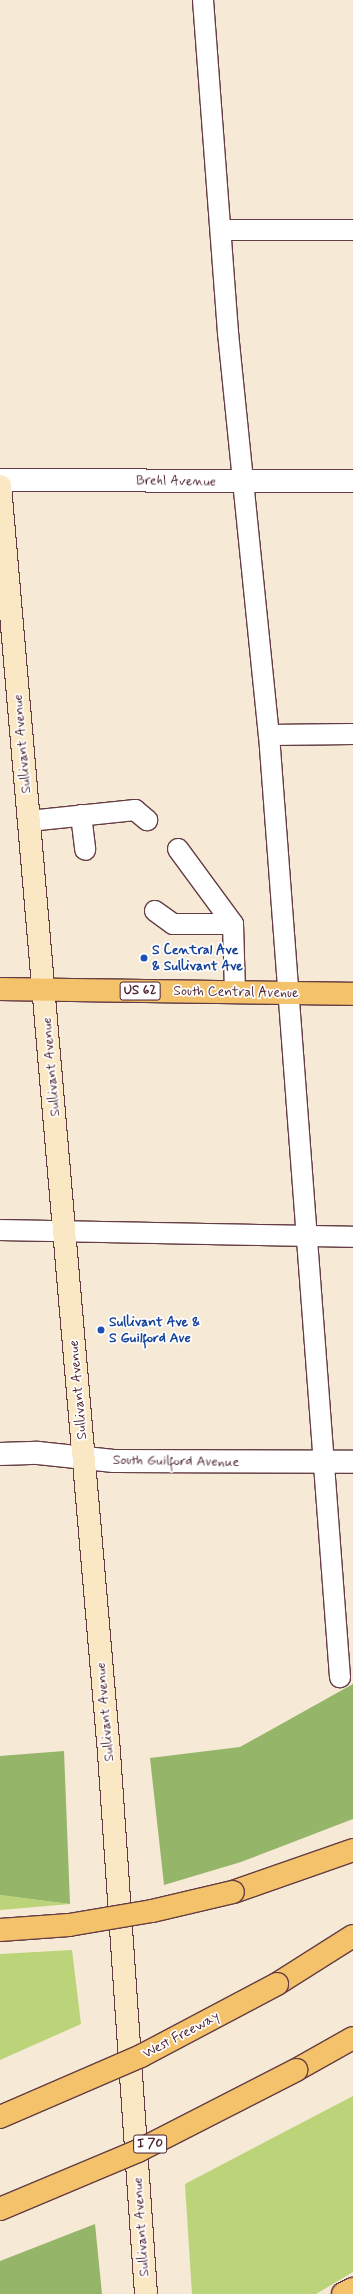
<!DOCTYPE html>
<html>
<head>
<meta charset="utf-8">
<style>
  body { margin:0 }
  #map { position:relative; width:353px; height:2294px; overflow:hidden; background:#f6e9d5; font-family:Mynerve,sans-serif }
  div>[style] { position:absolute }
  .green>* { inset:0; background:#bcd479 }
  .forest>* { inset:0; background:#95b669 }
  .roads { filter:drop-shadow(1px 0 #643d44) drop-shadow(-1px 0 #643d44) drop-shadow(0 1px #643d44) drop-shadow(0 -1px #643d44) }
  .lane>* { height:20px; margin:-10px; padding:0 10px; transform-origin:10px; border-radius:10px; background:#fff }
  .street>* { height:22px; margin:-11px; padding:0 11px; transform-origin:11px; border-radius:11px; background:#fff }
  .secondary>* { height:22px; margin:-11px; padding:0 11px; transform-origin:11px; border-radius:11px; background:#fae7c3 }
  .primary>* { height:22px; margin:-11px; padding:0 11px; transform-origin:11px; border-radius:11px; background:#f3c26a }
  .highway>* { height:22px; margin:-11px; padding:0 11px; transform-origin:11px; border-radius:11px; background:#f3c26a }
  .bridges { filter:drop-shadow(1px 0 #643d44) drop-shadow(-1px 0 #643d44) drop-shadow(0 1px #643d44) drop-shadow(0 -1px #643d44) }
  .highway-bridge>* { height:22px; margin:-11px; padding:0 11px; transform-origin:11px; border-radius:11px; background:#f3c26a }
  .dots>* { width:11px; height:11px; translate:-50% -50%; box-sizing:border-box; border:2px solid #fff; border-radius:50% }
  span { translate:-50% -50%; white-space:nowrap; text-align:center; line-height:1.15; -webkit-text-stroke:3.5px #fff; paint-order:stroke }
  .shield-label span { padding:1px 3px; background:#fff; border:1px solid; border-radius:3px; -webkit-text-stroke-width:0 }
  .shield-label { font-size:13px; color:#4a1f2b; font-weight:700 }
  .street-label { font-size:14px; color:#4a1f2b }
  .transit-label { font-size:14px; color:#164399; font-weight:700 }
  .left { translate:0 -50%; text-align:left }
</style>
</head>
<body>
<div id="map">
  <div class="green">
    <i style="clip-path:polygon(0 1895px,70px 1904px,0 1910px)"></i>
    <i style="clip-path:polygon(72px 1950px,81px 2024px,0 2060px,0 1954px)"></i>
    <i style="clip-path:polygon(353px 2096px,353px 2272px,316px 2294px,192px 2294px,185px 2184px)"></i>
  </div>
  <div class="forest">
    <i style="clip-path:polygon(353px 1684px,353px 1819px,241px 1862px,164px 1885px,150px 1758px,240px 1747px)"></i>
    <i style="clip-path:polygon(64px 1751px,70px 1904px,0 1895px,0 1756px)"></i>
    <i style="clip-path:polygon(95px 2224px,102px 2294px,0 2294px,0 2261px)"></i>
  </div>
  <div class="roads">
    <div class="lane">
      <i style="left:203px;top:0;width:334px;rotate:85.7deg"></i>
      <i style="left:228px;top:333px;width:404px;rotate:84.2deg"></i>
      <i style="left:269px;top:735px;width:945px;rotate:85.69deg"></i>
      <i style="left:223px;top:230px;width:130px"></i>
      <i style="left:269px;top:735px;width:84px;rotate:-0.7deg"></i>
      <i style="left:81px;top:815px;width:35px;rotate:83deg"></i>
      <i style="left:29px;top:821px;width:107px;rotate:-5.9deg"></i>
      <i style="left:135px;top:810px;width:16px;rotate:40deg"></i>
      <i style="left:178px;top:849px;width:93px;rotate:53.7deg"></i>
      <i style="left:233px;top:924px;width:68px;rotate:88.3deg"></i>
      <i style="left:155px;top:911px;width:22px;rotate:36deg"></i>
      <i style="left:173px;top:924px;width:60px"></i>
      <i style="left:0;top:1230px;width:353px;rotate:1.1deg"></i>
    </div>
    <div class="street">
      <i style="left:0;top:480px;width:353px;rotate:0.2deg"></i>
      <i style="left:0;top:1454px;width:38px;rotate:-2deg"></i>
      <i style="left:38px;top:1453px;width:76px;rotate:6deg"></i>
      <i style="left:114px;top:1461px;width:239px;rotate:0.2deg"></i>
    </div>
    <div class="secondary">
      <i style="left:0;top:486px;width:1272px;rotate:85.08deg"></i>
      <i style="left:109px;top:1753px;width:542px;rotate:86.09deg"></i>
    </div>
    <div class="primary">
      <i style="left:0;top:989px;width:353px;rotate:0.8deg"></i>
    </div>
    <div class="highway">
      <i style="left:233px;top:1892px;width:127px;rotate:-19.3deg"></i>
      <i style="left:277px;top:1984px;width:90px;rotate:-32.3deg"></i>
      <i style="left:296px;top:2070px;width:65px;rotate:-29.3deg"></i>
      <i style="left:343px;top:2294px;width:11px;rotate:-27deg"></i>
    </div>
  </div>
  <div class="bridges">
    <div class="highway-bridge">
      <i style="left:0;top:1930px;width:69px;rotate:-4.1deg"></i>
      <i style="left:69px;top:1925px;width:84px;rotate:-9.6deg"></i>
      <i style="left:152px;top:1911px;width:83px;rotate:-13.2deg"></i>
      <i style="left:0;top:2117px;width:154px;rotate:-23.4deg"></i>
      <i style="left:141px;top:2056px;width:154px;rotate:-27.9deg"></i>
      <i style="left:0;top:2209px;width:150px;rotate:-22.8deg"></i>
      <i style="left:138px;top:2151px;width:178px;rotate:-27.1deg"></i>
    </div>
  </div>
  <div class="dots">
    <i style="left:144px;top:958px;background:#1a4fb4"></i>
    <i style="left:101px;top:1330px;background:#1a4fb4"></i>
  </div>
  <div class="shield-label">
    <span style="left:140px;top:991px">US 62</span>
    <span style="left:150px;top:2144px">I 70</span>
  </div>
  <div class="street-label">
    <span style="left:176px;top:481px;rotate:1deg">Brehl Avenue</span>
    <span style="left:22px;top:744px;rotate:-95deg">Sullivant Avenue</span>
    <span style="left:236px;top:992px;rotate:1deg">South Central Avenue</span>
    <span style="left:51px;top:1067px;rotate:-95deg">Sullivant Avenue</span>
    <span style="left:78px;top:1390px;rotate:-95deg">Sullivant Avenue</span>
    <span style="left:176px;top:1461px;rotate:1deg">South Guilford Avenue</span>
    <span style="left:105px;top:1712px;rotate:-95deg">Sullivant Avenue</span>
    <span style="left:181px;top:2035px;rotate:-28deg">West Freeway</span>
    <span style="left:141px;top:2227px;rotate:-94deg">Sullivant Avenue</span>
  </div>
  <div class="transit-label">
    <span class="left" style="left:152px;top:958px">S Central Ave<br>&amp; Sullivant Ave</span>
    <span class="left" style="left:109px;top:1330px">Sullivant Ave &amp;<br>S Guilford Ave</span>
  </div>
</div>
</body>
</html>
